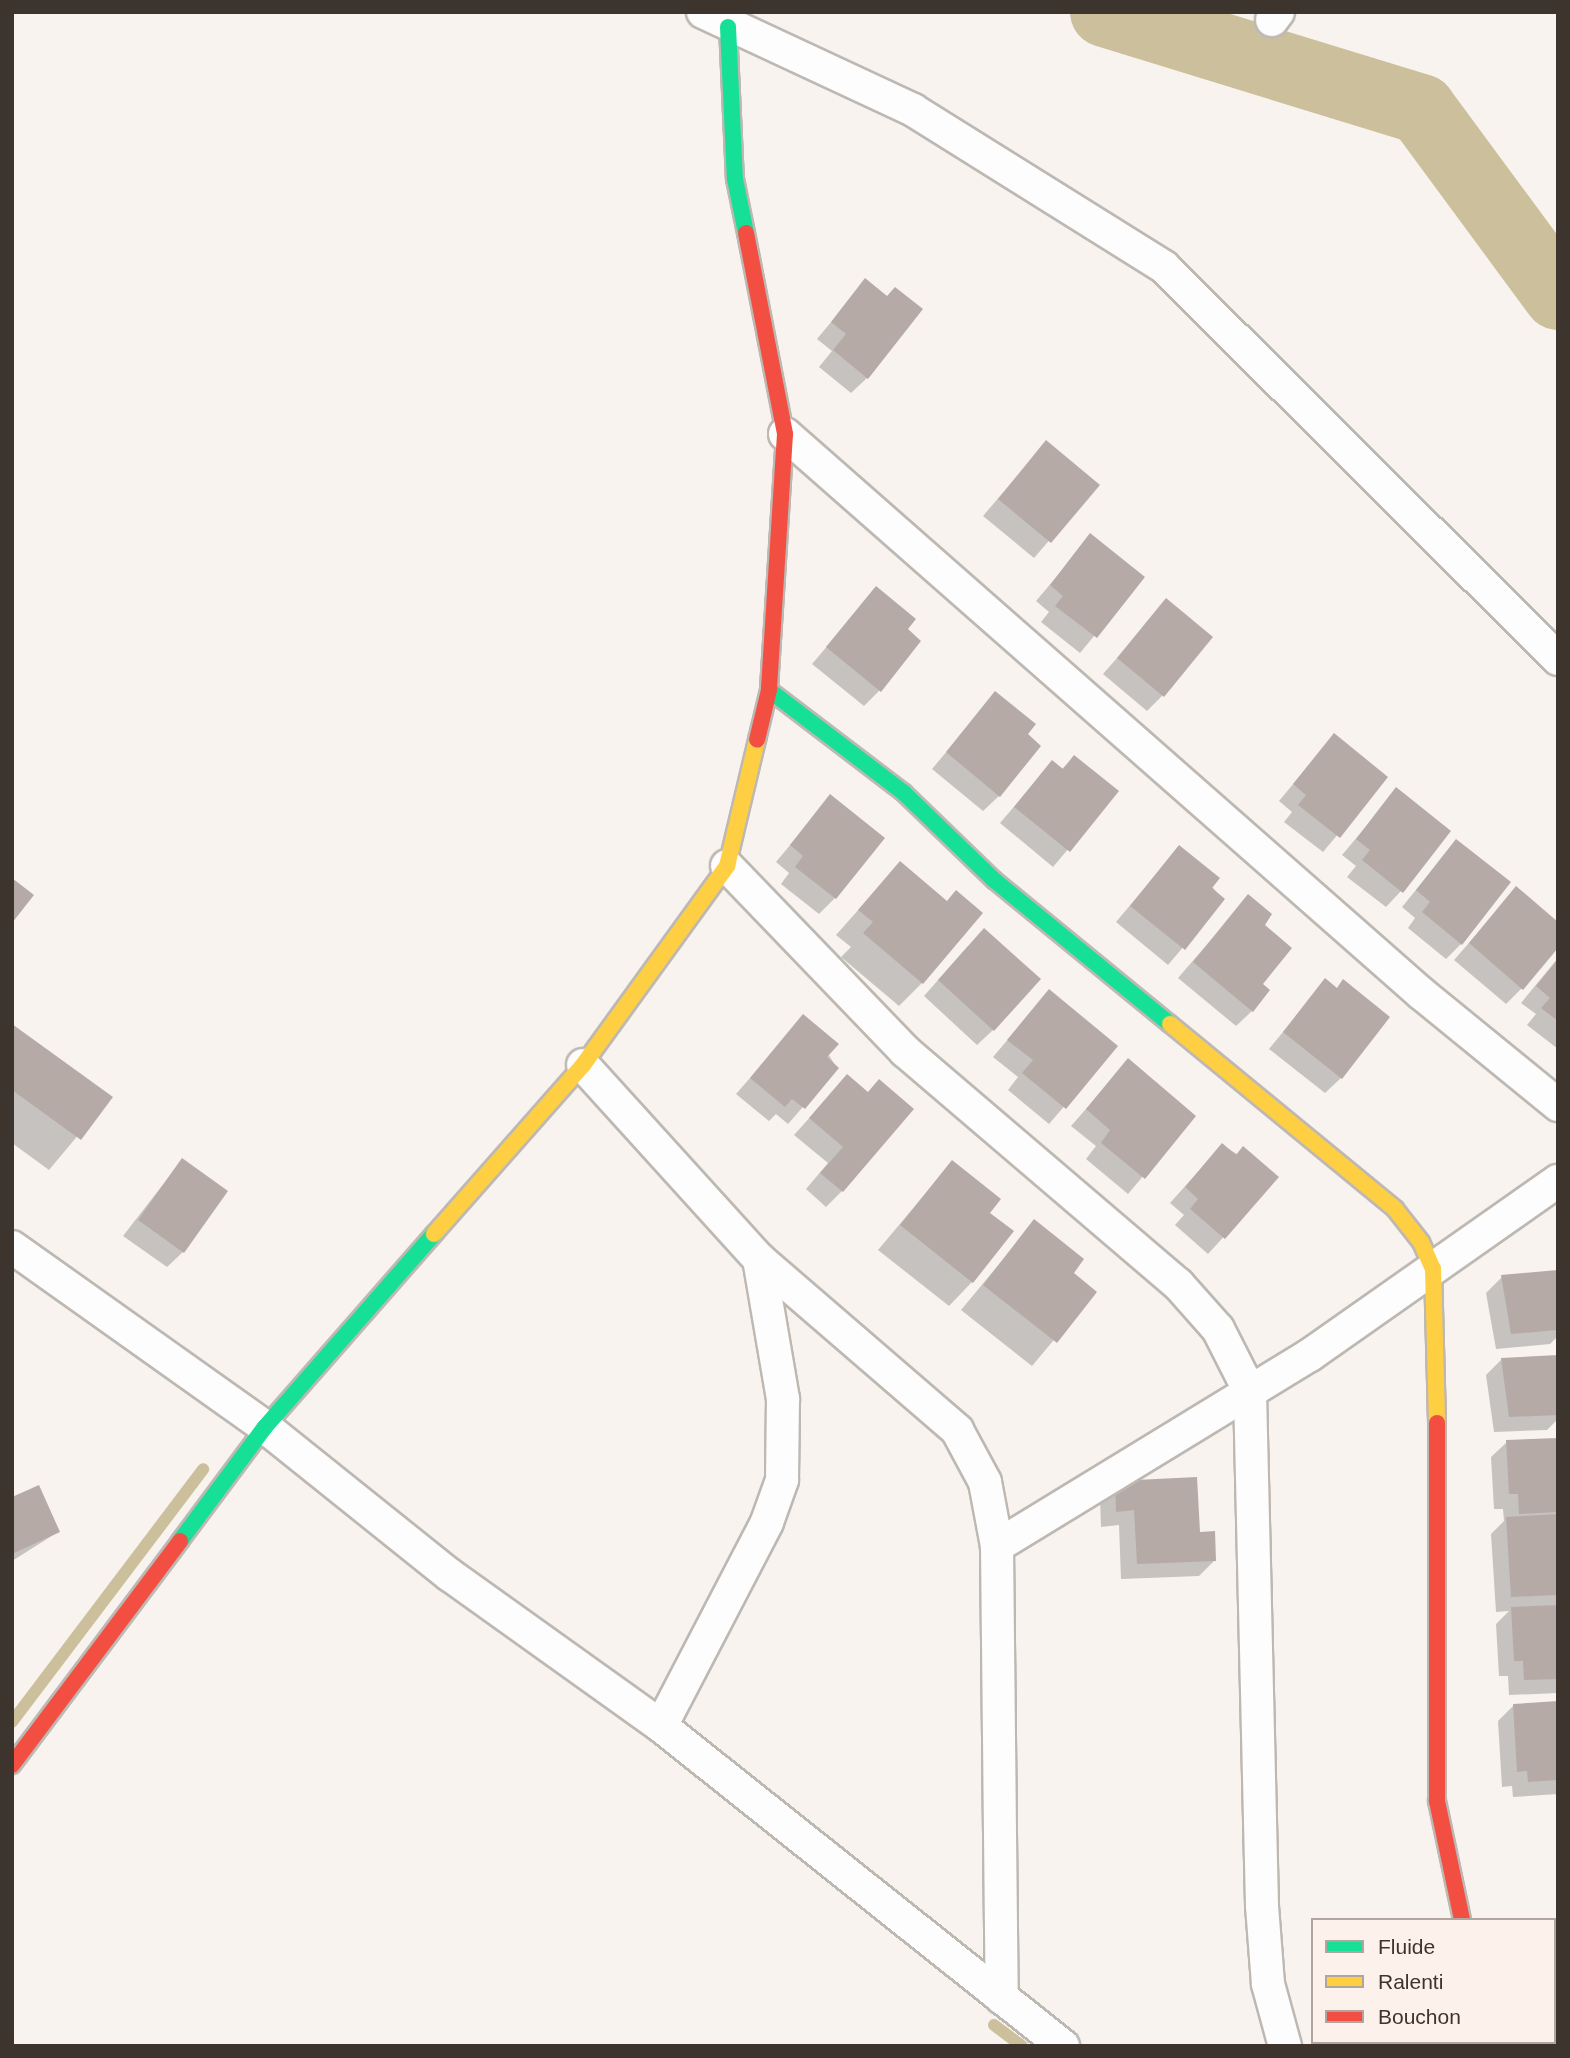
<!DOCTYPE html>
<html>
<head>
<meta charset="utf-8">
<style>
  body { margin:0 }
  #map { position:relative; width:1570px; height:2058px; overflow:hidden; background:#f8f3ef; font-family:Arial,sans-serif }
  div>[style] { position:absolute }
  .shadow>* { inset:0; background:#0003 }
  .stream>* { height:12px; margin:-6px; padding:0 6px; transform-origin:6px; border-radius:6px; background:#ccc09c }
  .river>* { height:70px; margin:-35px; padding:0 35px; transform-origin:35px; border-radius:35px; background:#ccc09c }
  .building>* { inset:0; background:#b6aaa6 }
  .roads { filter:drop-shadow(2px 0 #beb8b3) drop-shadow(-2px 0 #beb8b3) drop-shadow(0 2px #beb8b3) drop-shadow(0 -2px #beb8b3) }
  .street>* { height:32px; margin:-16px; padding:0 16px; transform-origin:16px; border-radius:16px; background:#fefdfd }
  .fast>* { height:16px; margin:-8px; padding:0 8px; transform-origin:8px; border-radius:8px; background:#16e098 }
  .slow>* { height:16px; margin:-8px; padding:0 8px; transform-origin:8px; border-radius:8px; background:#ffcf43 }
  .jam>* { height:16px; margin:-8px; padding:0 8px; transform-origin:8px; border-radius:8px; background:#f24e42 }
  span { translate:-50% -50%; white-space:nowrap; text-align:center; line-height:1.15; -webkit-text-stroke:7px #fcf2eb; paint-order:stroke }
  .frame { position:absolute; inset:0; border:14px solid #3e342e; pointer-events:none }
  .legend { position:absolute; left:1311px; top:1918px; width:245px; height:126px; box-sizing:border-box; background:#fcf2eb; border:2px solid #b0a69f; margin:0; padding:9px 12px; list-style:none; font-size:21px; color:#3e342e }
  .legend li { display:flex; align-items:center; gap:14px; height:35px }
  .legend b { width:35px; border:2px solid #b0a69f }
</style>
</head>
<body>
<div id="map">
  <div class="shadow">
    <i style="clip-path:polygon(865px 281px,867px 378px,851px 393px,819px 367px,832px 351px,817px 339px)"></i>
    <i style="clip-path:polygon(1046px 442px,1097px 485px,1034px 558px,983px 516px)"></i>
    <i style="clip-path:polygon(1091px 536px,1143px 577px,1080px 653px,1041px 622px,1049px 612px,1036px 601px)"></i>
    <i style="clip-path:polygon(876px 589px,905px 630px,879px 691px,864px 706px,812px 664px)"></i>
    <i style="clip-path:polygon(1167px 601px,1162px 696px,1147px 711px,1103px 674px)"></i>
    <i style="clip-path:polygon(995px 694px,1025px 735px,999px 796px,983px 811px,932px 769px)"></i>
    <i style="clip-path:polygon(1334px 735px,1386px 777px,1323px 852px,1284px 822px,1292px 812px,1279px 801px)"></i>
    <i style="clip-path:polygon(1074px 757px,1116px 792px,1053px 867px,1000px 823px,1052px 762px,1061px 770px)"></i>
    <i style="clip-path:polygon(1397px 790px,1401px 891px,1386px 907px,1347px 877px,1356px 866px,1342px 855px)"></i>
    <i style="clip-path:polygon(830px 797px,835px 898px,819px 914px,781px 884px,789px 873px,776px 862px)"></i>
    <i style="clip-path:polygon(1456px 841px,1461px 944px,1446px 959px,1408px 928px,1415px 918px,1402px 907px)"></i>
    <i style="clip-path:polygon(1179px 847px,1223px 900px,1168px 965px,1116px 922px)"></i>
    <i style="clip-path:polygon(900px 863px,922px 983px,899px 1006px,841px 957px,851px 947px,836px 935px)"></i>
    <i style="clip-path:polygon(1516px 889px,1522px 988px,1506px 1004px,1454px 960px)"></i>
    <i style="clip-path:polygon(1248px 897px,1262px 925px,1260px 984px,1252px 1011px,1236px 1026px,1178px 978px)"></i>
    <i style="clip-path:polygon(968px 946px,993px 1030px,977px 1045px,924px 996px)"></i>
    <i style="clip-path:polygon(1558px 958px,1558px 1049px,1527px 1025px,1536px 1014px,1521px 1003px)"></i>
    <i style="clip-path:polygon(1325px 981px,1341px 1078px,1325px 1093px,1269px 1049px)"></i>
    <i style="clip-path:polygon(1049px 991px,1116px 1046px,1049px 1124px,1008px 1090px,1018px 1077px,993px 1057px)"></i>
    <i style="clip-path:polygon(804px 1016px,837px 1068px,788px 1124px,776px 1114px,769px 1121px,736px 1094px)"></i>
    <i style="clip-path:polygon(12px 1026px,110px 1097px,49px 1170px,12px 1143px)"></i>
    <i style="clip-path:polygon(1128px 1061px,1194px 1116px,1128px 1194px,1086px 1159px,1096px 1146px,1071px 1126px)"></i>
    <i style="clip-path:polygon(847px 1076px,842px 1191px,826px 1207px,806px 1189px,828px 1163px,794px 1135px)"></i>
    <i style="clip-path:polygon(1222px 1145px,1277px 1178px,1208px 1254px,1175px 1225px,1184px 1215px,1170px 1203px)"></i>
    <i style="clip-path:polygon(182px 1160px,183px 1252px,167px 1267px,123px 1236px)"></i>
    <i style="clip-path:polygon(952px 1162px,988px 1213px,972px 1282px,949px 1306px,878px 1250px)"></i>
    <i style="clip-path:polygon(1034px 1222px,1071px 1273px,1094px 1292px,1032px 1366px,961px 1310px)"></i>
    <i style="clip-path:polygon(1558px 1272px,1558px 1336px,1550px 1344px,1496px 1349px,1486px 1293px,1502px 1277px)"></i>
    <i style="clip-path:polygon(1558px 1357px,1558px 1419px,1547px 1430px,1494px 1432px,1486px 1375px,1502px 1359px)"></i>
    <i style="clip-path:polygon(1558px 1439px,1558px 1693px,1509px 1695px,1508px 1676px,1499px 1676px,1496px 1624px,1509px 1611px,1496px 1612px,1491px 1534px,1504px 1521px,1503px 1509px,1494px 1509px,1491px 1457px,1507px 1442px)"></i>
    <i style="clip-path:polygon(1116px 1482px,1198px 1533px,1215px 1560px,1199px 1576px,1121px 1579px,1119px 1525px,1101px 1527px,1100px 1498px)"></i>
    <i style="clip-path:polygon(12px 1499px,58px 1532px,12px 1561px)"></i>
    <i style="clip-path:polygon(1558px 1703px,1558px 1794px,1513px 1797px,1512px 1786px,1502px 1787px,1498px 1721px,1514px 1705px)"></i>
  </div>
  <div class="stream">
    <i style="left:12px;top:1722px;width:317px;rotate:-52.9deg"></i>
    <i style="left:994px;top:2025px;width:35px;rotate:37deg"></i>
  </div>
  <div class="river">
    <i style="left:1105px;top:12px;width:331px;rotate:17.1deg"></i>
    <i style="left:1421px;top:109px;width:231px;rotate:53.6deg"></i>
  </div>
  <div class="building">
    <i style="clip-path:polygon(865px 278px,887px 296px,895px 287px,923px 309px,868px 379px,833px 350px,846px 334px,831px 322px)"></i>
    <i style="clip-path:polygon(1046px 440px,1100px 485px,1051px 543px,998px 499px)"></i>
    <i style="clip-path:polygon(1090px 533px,1145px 577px,1097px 638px,1055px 606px,1063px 596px,1050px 585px)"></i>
    <i style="clip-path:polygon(876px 586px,916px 619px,908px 629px,921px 641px,881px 692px,826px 647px)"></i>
    <i style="clip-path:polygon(1166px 598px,1213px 637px,1164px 697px,1117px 658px)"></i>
    <i style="clip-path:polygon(995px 691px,1036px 724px,1028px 734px,1041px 746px,1000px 797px,946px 752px)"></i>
    <i style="clip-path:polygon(1334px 733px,1388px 777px,1340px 838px,1298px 805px,1306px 795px,1293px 784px)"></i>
    <i style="clip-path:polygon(1074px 755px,1119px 791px,1070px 852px,1014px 807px,1052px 760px,1063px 769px)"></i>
    <i style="clip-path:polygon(1396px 787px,1451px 831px,1403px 893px,1362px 860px,1370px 850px,1356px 839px)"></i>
    <i style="clip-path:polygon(830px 794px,885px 838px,836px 899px,795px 867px,803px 856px,790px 845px)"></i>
    <i style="clip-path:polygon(1456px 839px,1511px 882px,1462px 945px,1422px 912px,1430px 902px,1416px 890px)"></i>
    <i style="clip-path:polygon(1179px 845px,1220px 878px,1212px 888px,1225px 899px,1185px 950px,1130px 906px)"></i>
    <i style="clip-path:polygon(900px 861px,947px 901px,956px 890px,983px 913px,923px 984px,863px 933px,873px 922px,858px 910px)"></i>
    <i style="clip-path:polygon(12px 878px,34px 895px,12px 923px)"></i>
    <i style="clip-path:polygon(1516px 886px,1558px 922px,1558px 948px,1523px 990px,1469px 943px)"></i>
    <i style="clip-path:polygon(1248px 894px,1272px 914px,1265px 925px,1292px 948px,1263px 984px,1270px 990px,1253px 1012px,1193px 962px)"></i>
    <i style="clip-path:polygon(984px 928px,1041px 979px,994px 1031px,938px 980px)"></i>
    <i style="clip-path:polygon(1558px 959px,1558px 1021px,1541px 1008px,1550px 998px,1536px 986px)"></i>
    <i style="clip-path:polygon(1325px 978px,1337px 988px,1343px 979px,1390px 1017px,1342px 1079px,1283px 1032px)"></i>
    <i style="clip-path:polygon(1049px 989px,1118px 1046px,1066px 1109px,1022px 1073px,1033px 1060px,1007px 1040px)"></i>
    <i style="clip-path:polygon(803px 1014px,839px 1044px,827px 1057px,839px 1068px,805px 1109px,792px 1099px,785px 1107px,750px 1078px)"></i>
    <i style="clip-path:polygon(12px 1024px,113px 1097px,81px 1140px,12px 1090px)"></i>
    <i style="clip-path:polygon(1128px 1058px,1196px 1116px,1145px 1179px,1101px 1143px,1110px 1130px,1086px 1109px)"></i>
    <i style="clip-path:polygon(847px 1074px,868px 1092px,879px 1079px,914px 1109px,843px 1192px,820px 1173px,843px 1147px,809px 1118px)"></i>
    <i style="clip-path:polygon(1222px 1143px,1236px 1155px,1243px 1146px,1279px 1177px,1225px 1239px,1190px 1209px,1198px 1199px,1185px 1187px)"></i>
    <i style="clip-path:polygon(182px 1158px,228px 1191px,184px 1253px,138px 1220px)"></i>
    <i style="clip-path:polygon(952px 1160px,1001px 1199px,990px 1213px,1014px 1231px,973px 1283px,900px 1225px)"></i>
    <i style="clip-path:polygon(1034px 1219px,1084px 1259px,1074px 1273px,1097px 1292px,1057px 1343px,983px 1285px)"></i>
    <i style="clip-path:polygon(1558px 1270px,1558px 1330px,1511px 1334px,1501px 1275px)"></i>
    <i style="clip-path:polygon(1558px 1355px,1558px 1415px,1509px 1417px,1501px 1358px)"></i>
    <i style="clip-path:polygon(1558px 1438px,1558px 1512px,1519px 1514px,1518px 1494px,1509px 1494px,1506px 1440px)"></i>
    <i style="clip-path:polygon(1197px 1477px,1200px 1532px,1215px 1531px,1216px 1561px,1137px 1564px,1134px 1510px,1116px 1512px,1115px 1481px)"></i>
    <i style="clip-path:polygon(39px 1485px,60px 1532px,12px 1554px,12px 1497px)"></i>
    <i style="clip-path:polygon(1558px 1514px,1558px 1595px,1511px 1597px,1506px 1517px)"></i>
    <i style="clip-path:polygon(1558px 1605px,1558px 1679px,1524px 1680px,1523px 1661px,1514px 1661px,1511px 1607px)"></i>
    <i style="clip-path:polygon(1558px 1701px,1558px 1780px,1528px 1782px,1527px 1771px,1517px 1772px,1513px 1704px)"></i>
  </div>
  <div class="roads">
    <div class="street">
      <i style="left:703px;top:12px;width:232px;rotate:25deg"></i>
      <i style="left:913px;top:110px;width:296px;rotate:32deg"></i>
      <i style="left:1164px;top:267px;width:556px;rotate:44.85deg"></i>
      <i style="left:1272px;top:20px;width:10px;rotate:-53deg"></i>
      <i style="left:785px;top:434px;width:848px;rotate:41.32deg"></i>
      <i style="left:1422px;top:994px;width:176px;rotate:39.2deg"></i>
      <i style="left:727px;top:866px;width:257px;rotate:46.1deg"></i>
      <i style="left:905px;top:1051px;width:359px;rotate:40.5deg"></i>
      <i style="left:1178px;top:1284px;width:60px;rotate:48.4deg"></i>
      <i style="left:1218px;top:1329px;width:71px;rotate:63.1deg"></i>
      <i style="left:1250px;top:1392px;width:514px;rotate:88.66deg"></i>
      <i style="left:1262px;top:1906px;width:78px;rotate:85.6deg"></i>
      <i style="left:1268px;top:1984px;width:64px;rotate:74.7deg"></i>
      <i style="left:583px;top:1065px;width:262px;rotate:47.8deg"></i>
      <i style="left:759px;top:1259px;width:262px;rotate:40.8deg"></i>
      <i style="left:957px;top:1430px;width:59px;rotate:61.7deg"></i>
      <i style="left:985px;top:1482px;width:65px;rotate:79.4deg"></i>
      <i style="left:997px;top:1546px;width:452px;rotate:89.4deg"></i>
      <i style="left:12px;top:1247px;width:310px;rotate:35.4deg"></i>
      <i style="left:265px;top:1427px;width:237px;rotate:38.7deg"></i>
      <i style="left:450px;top:1575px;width:259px;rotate:35.6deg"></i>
      <i style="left:661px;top:1726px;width:514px;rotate:38.52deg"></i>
      <i style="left:997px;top:1546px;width:367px;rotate:-31.4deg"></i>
      <i style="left:1310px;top:1355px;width:303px;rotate:-35.1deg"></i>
      <i style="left:661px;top:1726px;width:230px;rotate:-62.5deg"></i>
      <i style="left:767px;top:1522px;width:45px;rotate:-70.3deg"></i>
      <i style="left:782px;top:1480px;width:81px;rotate:-89.3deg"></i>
      <i style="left:783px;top:1399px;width:142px;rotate:-99.7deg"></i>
      <i style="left:1504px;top:2042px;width:4px;rotate:76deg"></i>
    </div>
    <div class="fast">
      <i style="left:728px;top:27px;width:152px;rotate:87.4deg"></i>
      <i style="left:735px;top:179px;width:55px;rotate:78.5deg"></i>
      <i style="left:769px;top:690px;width:170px;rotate:37.3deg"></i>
      <i style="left:904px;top:793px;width:125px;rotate:44deg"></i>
      <i style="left:994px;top:880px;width:227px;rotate:39.3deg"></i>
      <i style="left:180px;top:1541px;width:142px;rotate:-53.3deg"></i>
      <i style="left:265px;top:1427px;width:257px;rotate:-48.8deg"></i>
    </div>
    <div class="slow">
      <i style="left:1170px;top:1024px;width:291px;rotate:39.4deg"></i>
      <i style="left:1395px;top:1209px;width:42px;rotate:51.8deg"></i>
      <i style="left:1421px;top:1242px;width:30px;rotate:66deg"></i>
      <i style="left:1433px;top:1269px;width:154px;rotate:88.5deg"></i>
      <i style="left:434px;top:1234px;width:225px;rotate:-48.6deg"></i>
      <i style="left:583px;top:1065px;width:246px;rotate:-54.1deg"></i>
      <i style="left:727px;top:866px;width:130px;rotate:-76.6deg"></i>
    </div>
    <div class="jam">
      <i style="left:746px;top:233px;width:205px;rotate:79deg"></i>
      <i style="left:785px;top:434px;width:256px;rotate:93.6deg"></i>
      <i style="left:769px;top:690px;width:51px;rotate:103.5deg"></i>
      <i style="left:1437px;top:1423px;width:378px;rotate:90deg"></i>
      <i style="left:1437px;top:1801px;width:122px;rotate:78.1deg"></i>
      <i style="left:12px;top:1765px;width:280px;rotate:-53.1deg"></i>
    </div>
  </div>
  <div class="frame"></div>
  <ul class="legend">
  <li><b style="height:9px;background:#16e098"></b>Fluide</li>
  <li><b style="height:9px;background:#ffcf43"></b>Ralenti</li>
  <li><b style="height:9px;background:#f24e42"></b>Bouchon</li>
  </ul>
</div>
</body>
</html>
